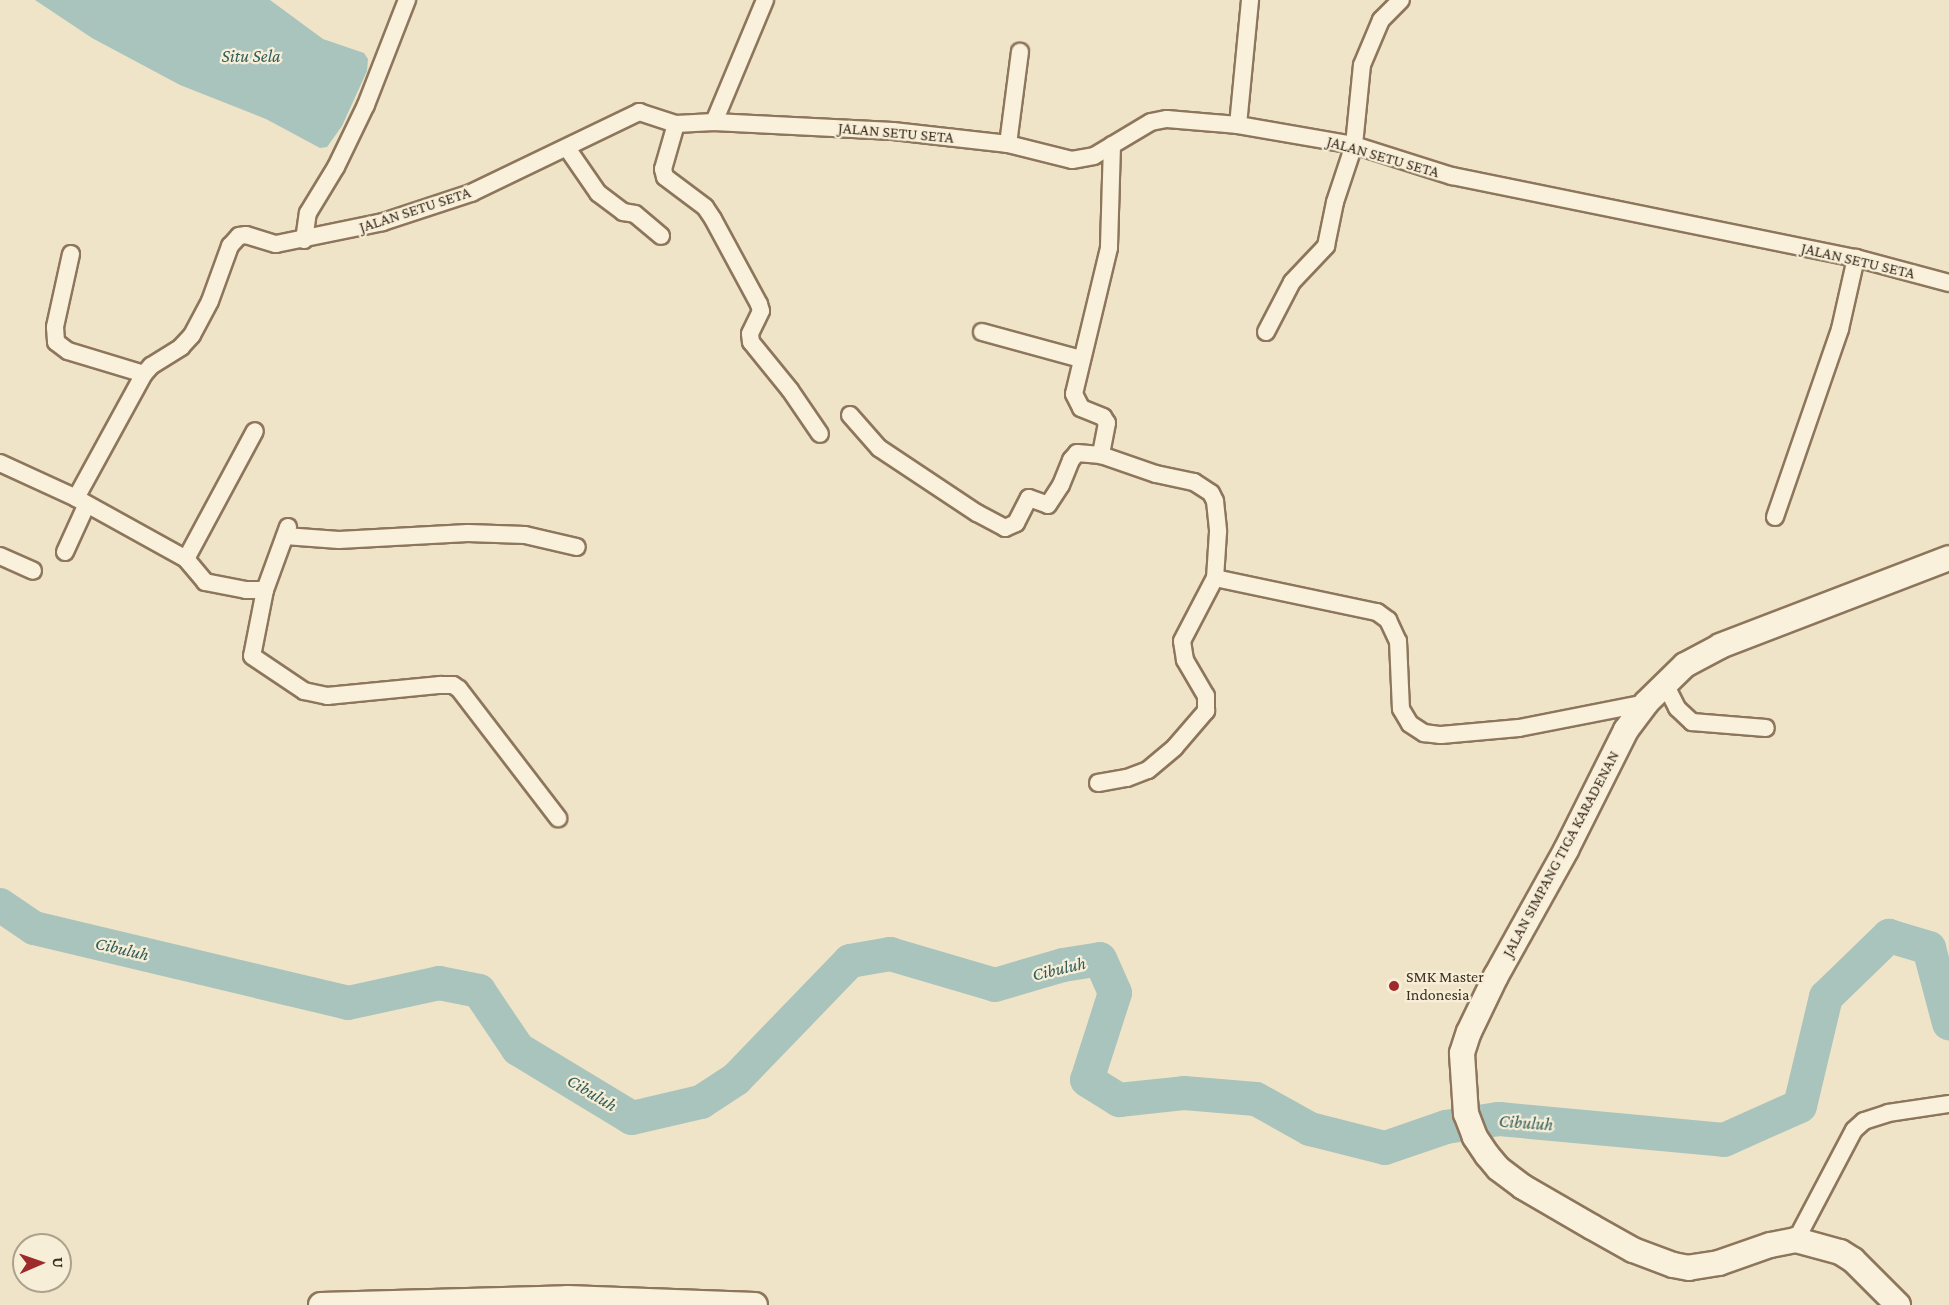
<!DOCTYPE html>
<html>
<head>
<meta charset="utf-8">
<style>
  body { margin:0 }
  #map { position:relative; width:1949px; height:1305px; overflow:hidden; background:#f0e4c8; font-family:"Crimson Pro",serif }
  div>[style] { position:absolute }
  .water>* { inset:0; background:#a9c4bc }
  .river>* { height:34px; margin:-17px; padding:0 17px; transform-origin:17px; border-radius:17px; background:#a9c4bc }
  .roads { filter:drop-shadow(2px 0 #8d765c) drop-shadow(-2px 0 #8d765c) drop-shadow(0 2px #8d765c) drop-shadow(0 -2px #8d765c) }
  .street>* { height:16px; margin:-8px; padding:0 8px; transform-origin:8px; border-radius:8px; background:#faf1dc }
  .secondary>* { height:24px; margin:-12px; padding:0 12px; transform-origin:12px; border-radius:12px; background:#faf1dc }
  .dots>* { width:16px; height:16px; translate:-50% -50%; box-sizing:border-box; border:3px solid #f7eed8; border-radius:50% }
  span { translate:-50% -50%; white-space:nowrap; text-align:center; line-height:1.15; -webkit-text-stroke:4.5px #f7eed8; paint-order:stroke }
  .street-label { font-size:16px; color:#3d2e20 }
  .poi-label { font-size:16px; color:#3d2e20 }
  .left { translate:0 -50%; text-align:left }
  .water-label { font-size:18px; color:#2f5d5a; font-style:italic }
  .north { position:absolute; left:12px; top:1233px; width:60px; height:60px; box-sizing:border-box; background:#f7eed8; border:2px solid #ada18e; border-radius:50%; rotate:88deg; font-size:16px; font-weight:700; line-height:24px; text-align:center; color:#3d2e20 }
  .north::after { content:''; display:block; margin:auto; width:21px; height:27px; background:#9e2a2b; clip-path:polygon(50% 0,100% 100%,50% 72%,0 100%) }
</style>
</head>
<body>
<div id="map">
  <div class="water">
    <i style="clip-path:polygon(35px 0,270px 0,323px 39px,364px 53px,368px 59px,367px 71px,342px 126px,327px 147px,320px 148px,266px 119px,180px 85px,92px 38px)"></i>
  </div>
  <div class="river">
    <i style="left:0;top:905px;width:41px;rotate:34.1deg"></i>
    <i style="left:34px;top:928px;width:323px;rotate:13.4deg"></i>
    <i style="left:348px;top:1003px;width:93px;rotate:-12.4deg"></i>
    <i style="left:439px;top:983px;width:41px;rotate:11.3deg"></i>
    <i style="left:479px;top:991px;width:70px;rotate:56.1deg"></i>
    <i style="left:518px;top:1049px;width:133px;rotate:31.2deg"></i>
    <i style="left:632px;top:1118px;width:71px;rotate:-13.1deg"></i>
    <i style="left:701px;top:1102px;width:42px;rotate:-33.3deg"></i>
    <i style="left:736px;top:1079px;width:164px;rotate:-46deg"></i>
    <i style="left:850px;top:961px;width:41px;rotate:-9.9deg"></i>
    <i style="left:890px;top:954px;width:109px;rotate:16.4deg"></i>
    <i style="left:995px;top:985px;width:71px;rotate:-16.4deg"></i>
    <i style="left:1063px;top:965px;width:37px;rotate:-9deg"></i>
    <i style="left:1100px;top:959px;width:37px;rotate:66deg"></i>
    <i style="left:1115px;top:993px;width:91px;rotate:107.8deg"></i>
    <i style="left:1087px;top:1080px;width:38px;rotate:32deg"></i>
    <i style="left:1119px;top:1100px;width:65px;rotate:-6.1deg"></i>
    <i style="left:1184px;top:1093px;width:72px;rotate:4.8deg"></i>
    <i style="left:1256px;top:1099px;width:62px;rotate:29.1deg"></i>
    <i style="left:1310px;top:1129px;width:77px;rotate:14.2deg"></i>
    <i style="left:1385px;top:1148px;width:65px;rotate:-19deg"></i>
    <i style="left:1446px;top:1127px;width:54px;rotate:-8.6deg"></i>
    <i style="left:1499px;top:1119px;width:226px;rotate:5.3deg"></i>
    <i style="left:1724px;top:1140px;width:83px;rotate:-24.1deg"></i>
    <i style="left:1800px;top:1106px;width:112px;rotate:-76.6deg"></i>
    <i style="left:1826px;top:997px;width:88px;rotate:-44.1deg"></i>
    <i style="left:1889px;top:936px;width:42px;rotate:16.7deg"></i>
    <i style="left:1929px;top:948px;width:78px;rotate:75.1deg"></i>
  </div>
  <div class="roads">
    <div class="street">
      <i style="left:714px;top:122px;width:132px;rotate:-67.3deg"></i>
      <i style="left:676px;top:124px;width:47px;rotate:106.1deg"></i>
      <i style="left:663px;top:169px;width:8px;rotate:76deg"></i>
      <i style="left:665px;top:177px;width:50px;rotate:36.9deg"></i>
      <i style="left:705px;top:207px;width:14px;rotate:56deg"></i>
      <i style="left:713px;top:219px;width:97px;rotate:61.6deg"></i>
      <i style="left:759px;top:304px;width:7px;rotate:74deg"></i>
      <i style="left:761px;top:311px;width:25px;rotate:116deg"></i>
      <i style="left:750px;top:334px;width:8px;rotate:83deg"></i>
      <i style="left:751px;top:342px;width:62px;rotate:50.9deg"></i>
      <i style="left:790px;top:390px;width:53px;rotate:55.7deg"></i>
      <i style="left:1238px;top:125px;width:126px;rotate:-84.5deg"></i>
      <i style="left:1008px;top:144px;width:93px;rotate:-82.6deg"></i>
      <i style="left:1112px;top:145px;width:103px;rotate:91.7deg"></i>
      <i style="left:1109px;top:248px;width:150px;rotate:103.5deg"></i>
      <i style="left:1074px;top:394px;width:16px;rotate:63deg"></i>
      <i style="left:1081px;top:408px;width:24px;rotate:22deg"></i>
      <i style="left:1103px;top:417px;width:7px;rotate:56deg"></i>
      <i style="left:1107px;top:423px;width:33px;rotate:101deg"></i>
      <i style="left:1101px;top:455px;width:58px;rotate:19.1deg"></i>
      <i style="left:1156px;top:474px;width:39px;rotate:12deg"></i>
      <i style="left:1194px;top:482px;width:20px;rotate:33deg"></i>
      <i style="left:1211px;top:493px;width:9px;rotate:63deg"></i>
      <i style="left:1215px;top:501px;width:31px;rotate:84deg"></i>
      <i style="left:1218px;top:532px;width:46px;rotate:93.7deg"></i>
      <i style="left:1215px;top:578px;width:166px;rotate:11.9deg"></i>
      <i style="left:1377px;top:612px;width:14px;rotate:36deg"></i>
      <i style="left:1388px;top:620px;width:23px;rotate:65deg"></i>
      <i style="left:1398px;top:641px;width:68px;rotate:87.5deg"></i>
      <i style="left:1401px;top:709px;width:17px;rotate:59deg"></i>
      <i style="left:1410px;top:724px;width:17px;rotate:33deg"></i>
      <i style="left:1424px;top:733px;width:17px;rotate:7deg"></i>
      <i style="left:1441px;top:735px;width:78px;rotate:-5.1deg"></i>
      <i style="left:1519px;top:728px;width:129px;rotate:-11.1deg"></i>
      <i style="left:567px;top:148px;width:55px;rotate:55.4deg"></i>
      <i style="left:598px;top:193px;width:31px;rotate:37deg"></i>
      <i style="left:623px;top:212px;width:12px;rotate:9deg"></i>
      <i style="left:635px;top:214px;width:34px;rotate:40deg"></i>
      <i style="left:304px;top:240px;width:27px;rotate:-82deg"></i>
      <i style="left:308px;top:213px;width:54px;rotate:-58.7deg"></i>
      <i style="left:336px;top:167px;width:69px;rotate:-64.2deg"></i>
      <i style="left:366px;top:105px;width:113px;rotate:-68.7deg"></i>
      <i style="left:71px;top:254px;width:75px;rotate:102.4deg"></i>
      <i style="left:55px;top:327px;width:15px;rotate:86deg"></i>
      <i style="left:56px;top:342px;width:15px;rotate:37deg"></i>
      <i style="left:68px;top:351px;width:79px;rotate:16.8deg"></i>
      <i style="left:982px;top:332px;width:103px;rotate:15.3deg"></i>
      <i style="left:1266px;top:332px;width:56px;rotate:-62.5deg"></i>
      <i style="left:1292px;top:282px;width:50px;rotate:-46.6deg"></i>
      <i style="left:1326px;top:246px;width:45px;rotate:-78.4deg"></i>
      <i style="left:1335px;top:202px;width:60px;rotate:-71.6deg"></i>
      <i style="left:1354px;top:145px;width:80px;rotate:-84.3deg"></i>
      <i style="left:1362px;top:65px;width:49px;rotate:-67.1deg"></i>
      <i style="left:1381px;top:20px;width:28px;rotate:-45deg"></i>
      <i style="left:850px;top:415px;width:44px;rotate:48.7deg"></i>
      <i style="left:879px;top:448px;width:118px;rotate:33.6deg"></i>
      <i style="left:977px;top:513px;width:32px;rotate:28deg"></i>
      <i style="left:1005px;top:528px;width:12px;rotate:-24deg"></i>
      <i style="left:1016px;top:523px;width:28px;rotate:-63deg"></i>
      <i style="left:1029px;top:498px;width:20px;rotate:20deg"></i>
      <i style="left:1048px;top:505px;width:24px;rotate:-57deg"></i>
      <i style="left:1061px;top:485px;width:27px;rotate:-68deg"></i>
      <i style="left:1071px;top:460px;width:9px;rotate:-49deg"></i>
      <i style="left:1077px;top:453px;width:24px;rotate:5deg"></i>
      <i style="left:0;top:463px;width:84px;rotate:24.7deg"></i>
      <i style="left:76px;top:498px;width:141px;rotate:-61.3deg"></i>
      <i style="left:144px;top:374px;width:11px;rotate:-49deg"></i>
      <i style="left:151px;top:366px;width:36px;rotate:-32deg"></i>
      <i style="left:181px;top:347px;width:16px;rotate:-47deg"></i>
      <i style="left:192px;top:335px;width:38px;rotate:-62deg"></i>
      <i style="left:210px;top:301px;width:59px;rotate:-70deg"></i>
      <i style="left:230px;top:246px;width:13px;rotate:-48deg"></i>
      <i style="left:239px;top:236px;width:7px;rotate:-8deg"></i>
      <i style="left:246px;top:235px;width:31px;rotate:17deg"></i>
      <i style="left:276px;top:244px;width:109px;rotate:-11.6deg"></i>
      <i style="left:383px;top:222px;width:93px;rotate:-18.2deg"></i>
      <i style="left:471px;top:193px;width:187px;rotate:-25.7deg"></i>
      <i style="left:639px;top:112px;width:39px;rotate:18deg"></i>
      <i style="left:676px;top:124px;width:38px;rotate:-3deg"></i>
      <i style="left:714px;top:122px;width:179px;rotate:2.9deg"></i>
      <i style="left:893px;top:131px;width:116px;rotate:6.4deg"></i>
      <i style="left:1008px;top:144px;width:66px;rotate:14deg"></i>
      <i style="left:1072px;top:160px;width:22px;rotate:-10deg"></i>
      <i style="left:1094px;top:156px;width:66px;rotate:-30.8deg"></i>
      <i style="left:1151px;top:122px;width:16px;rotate:-11deg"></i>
      <i style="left:1167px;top:119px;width:71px;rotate:4.8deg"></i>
      <i style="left:1238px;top:125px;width:118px;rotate:9.8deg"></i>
      <i style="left:1354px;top:145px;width:103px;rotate:17.6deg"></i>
      <i style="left:1452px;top:176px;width:412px;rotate:11.5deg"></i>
      <i style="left:1856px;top:258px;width:96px;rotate:15deg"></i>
      <i style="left:76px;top:498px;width:126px;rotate:29deg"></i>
      <i style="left:186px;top:559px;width:30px;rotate:50deg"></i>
      <i style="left:205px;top:582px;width:42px;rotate:11deg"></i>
      <i style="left:246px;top:590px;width:19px"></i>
      <i style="left:265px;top:590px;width:67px;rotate:101.1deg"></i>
      <i style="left:252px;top:656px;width:63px;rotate:33.9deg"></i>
      <i style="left:304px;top:691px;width:24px;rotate:12deg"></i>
      <i style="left:327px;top:696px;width:114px;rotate:-5.6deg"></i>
      <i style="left:440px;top:685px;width:13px"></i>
      <i style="left:453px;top:685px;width:7px;rotate:34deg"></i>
      <i style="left:459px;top:689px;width:163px;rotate:52.5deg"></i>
      <i style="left:1775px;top:517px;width:199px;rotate:-70.9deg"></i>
      <i style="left:1840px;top:329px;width:73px;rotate:-77.3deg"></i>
      <i style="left:285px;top:536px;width:54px;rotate:4.2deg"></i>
      <i style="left:339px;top:540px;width:129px;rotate:-3.1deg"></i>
      <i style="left:468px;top:533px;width:57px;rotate:2deg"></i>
      <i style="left:525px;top:535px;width:53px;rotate:13deg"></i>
      <i style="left:65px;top:552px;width:51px;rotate:-65.5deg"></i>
      <i style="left:0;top:556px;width:36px;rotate:24deg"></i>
      <i style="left:186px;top:559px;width:145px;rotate:-61.7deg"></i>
      <i style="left:265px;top:590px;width:67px;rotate:-69.9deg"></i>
      <i style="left:1665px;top:684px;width:27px;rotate:63deg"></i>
      <i style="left:1677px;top:708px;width:21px;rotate:43deg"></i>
      <i style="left:1692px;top:722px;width:74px;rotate:4.6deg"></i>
      <i style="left:1098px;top:783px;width:29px;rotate:-10deg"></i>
      <i style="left:1127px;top:778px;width:22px;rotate:-21deg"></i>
      <i style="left:1148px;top:770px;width:35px;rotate:-40deg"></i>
      <i style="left:1175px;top:747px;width:48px;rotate:-49.3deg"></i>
      <i style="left:1206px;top:711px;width:15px;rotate:-90deg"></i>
      <i style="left:1206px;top:696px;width:42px;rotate:-120.3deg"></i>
      <i style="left:1185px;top:660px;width:19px;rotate:-99deg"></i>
      <i style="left:1182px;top:641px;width:71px;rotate:-62.4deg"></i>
      <i style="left:1796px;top:1240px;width:124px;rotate:-62.2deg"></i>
      <i style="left:1854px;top:1130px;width:13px;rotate:-42deg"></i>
      <i style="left:1864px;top:1121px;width:25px;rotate:-18deg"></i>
      <i style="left:1888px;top:1113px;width:62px;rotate:-8.4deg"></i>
    </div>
    <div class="secondary">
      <i style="left:321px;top:1305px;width:246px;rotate:-1.6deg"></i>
      <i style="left:567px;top:1298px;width:188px;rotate:2.1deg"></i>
      <i style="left:1898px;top:1305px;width:64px;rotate:-135deg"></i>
      <i style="left:1853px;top:1260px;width:15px;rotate:-148deg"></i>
      <i style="left:1840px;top:1252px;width:46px;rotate:-164.7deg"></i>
      <i style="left:1796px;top:1240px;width:26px;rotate:169deg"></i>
      <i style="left:1770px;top:1245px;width:54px;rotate:160.6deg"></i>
      <i style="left:1719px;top:1263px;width:30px;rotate:171deg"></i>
      <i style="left:1689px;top:1268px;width:16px;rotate:-169deg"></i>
      <i style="left:1673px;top:1265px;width:43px;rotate:-159.4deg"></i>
      <i style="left:1633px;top:1250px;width:47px;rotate:-150.7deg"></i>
      <i style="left:1592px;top:1227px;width:80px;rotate:-149.9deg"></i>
      <i style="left:1523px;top:1187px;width:31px;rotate:-143deg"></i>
      <i style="left:1498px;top:1168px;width:17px;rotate:-130deg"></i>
      <i style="left:1487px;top:1155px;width:22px;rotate:-124deg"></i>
      <i style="left:1475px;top:1137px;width:25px;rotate:-111deg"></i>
      <i style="left:1466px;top:1114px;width:61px;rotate:-93.8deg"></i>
      <i style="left:1462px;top:1053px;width:22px;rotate:-72deg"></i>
      <i style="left:1469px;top:1032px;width:62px;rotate:-64.3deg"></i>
      <i style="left:1496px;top:976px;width:144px;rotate:-60.9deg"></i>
      <i style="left:1566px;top:850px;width:134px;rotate:-63.4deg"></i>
      <i style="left:1626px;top:730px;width:34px;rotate:-53deg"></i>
      <i style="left:1646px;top:703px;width:54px;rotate:-44.3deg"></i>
      <i style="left:1685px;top:665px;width:40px;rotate:-28deg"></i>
      <i style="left:1720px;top:646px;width:245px;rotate:-21deg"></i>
    </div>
  </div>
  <div class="dots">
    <i style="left:1394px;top:986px;background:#9e2a2b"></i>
  </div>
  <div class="street-label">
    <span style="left:896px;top:133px;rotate:5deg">JALAN SETU SETA</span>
    <span style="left:1383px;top:157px;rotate:16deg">JALAN SETU SETA</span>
    <span style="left:415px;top:210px;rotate:-18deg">JALAN SETU SETA</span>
    <span style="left:1858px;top:261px;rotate:13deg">JALAN SETU SETA</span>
    <span style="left:1561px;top:854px;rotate:-62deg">JALAN SIMPANG TIGA KARADENAN</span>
  </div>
  <div class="poi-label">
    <span class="left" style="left:1406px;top:986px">SMK Master<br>Indonesia</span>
  </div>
  <div class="water-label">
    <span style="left:251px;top:56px">Situ Sela</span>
    <span style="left:122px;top:949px;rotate:13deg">Cibuluh</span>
    <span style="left:1059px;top:969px;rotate:-13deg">Cibuluh</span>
    <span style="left:592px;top:1093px;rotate:31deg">Cibuluh</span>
    <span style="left:1526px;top:1123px;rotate:4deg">Cibuluh</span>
  </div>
  <div class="north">U</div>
</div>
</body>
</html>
